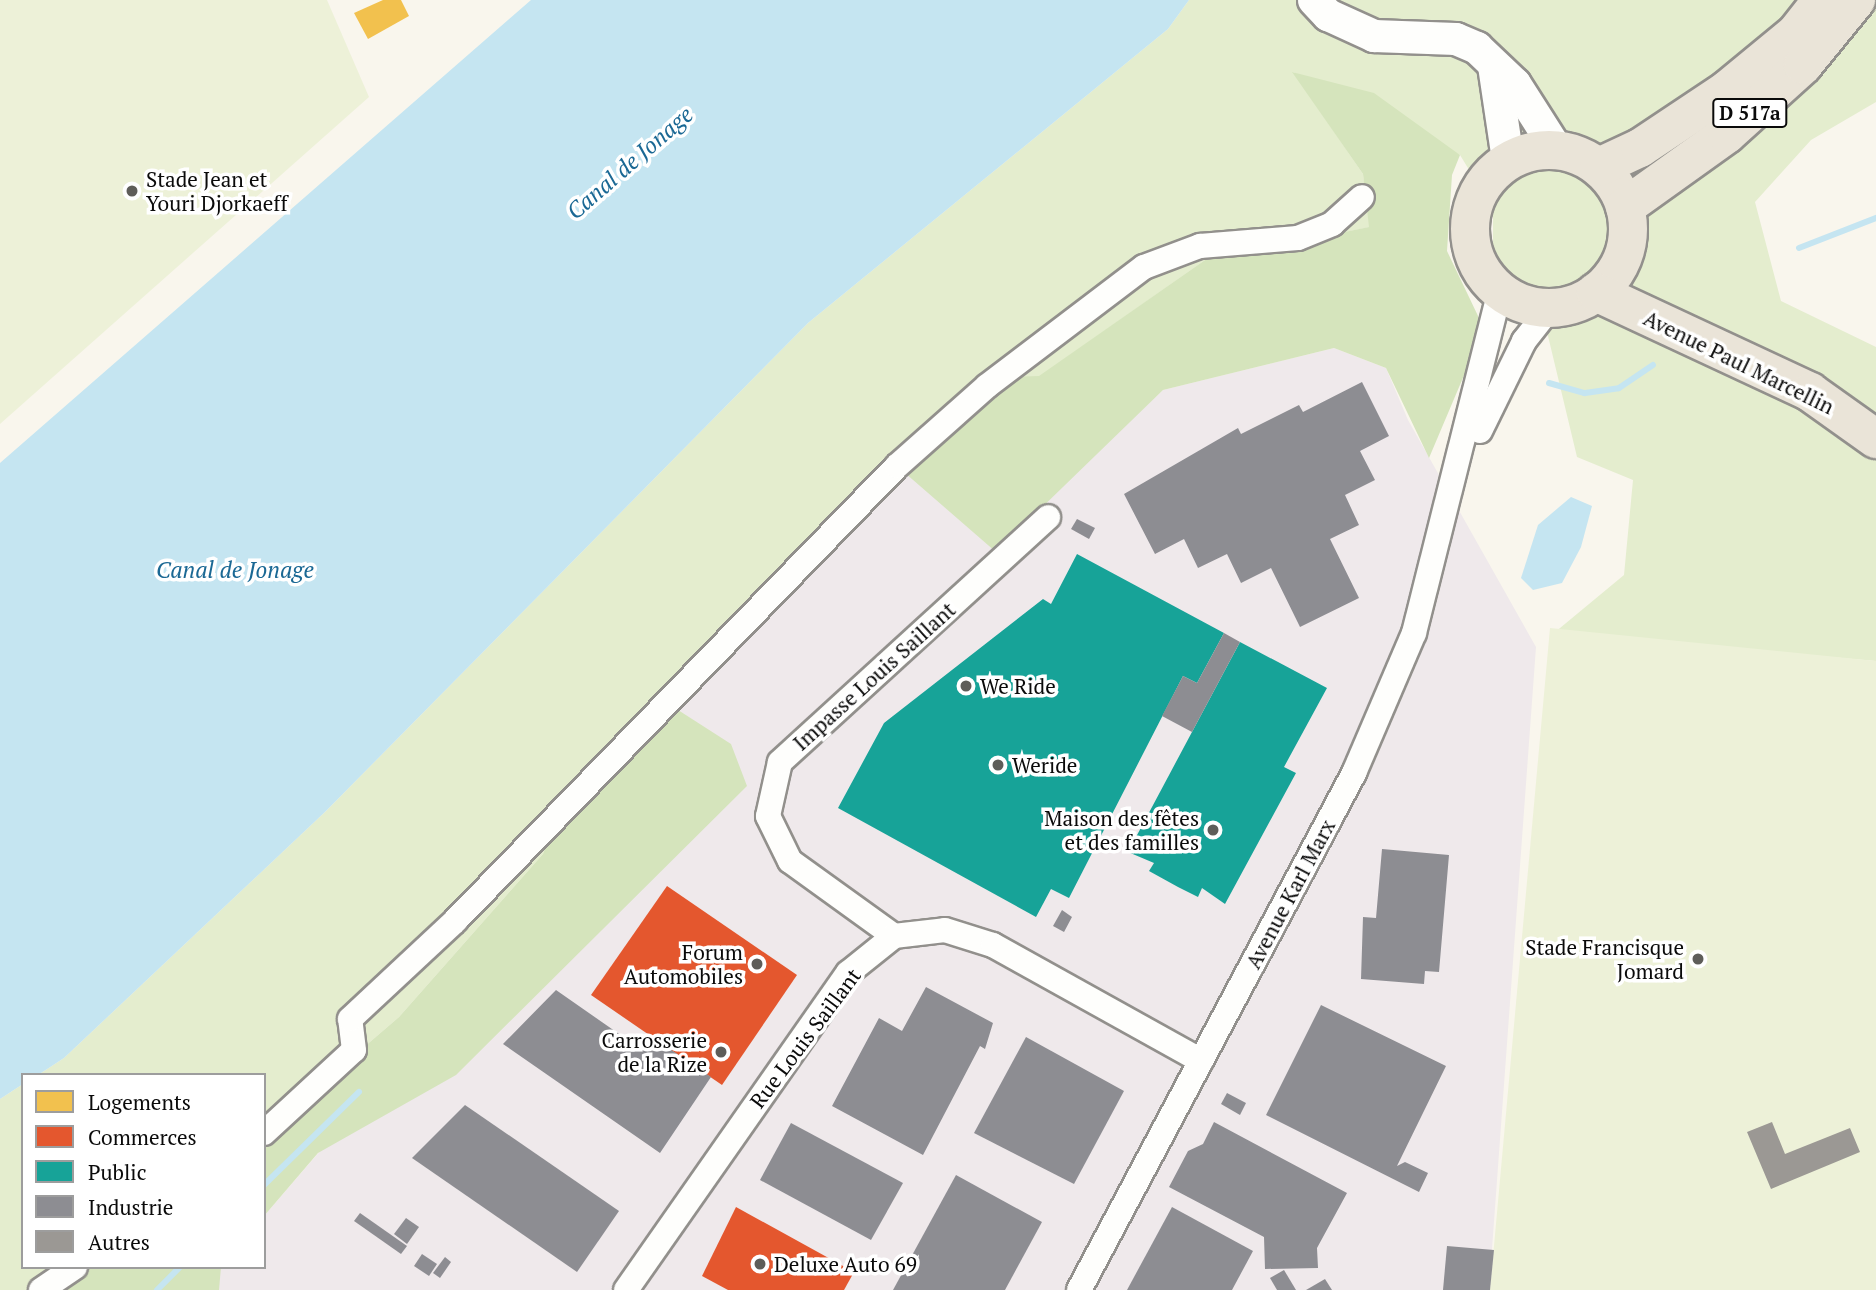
<!DOCTYPE html>
<html>
<head>
<meta charset="utf-8">
<style>
  body { margin:0 }
  #map { position:relative; width:1876px; height:1290px; overflow:hidden; background:#f9f6ed; font-family:"PT Serif",serif }
  div>[style] { position:absolute }
  .industrial>* { inset:0; background:#efe9eb }
  .green>* { inset:0; background:#e4edce }
  .forest>* { inset:0; background:#d5e4bc }
  .pitch>* { inset:0; background:#edf1d8 }
  .water>* { inset:0; background:#c5e5f1 }
  .homes>* { inset:0; background:#f2c14e }
  .shops>* { inset:0; background:#e4572e }
  .public>* { inset:0; background:#17a398 }
  .industry>* { inset:0; background:#8d8d92 }
  .stream>* { height:6px; margin:-3px; padding:0 3px; transform-origin:3px; border-radius:3px; background:#c5e5f1 }
  .building>* { inset:0; background:#9b9894 }
  .roads { filter:drop-shadow(2px 0 #92908c) drop-shadow(-2px 0 #92908c) drop-shadow(0 2px #92908c) drop-shadow(0 -2px #92908c) }
  .minor>* { height:24px; margin:-12px; padding:0 12px; transform-origin:12px; border-radius:12px; background:#fefefc }
  .tertiary>* { height:32px; margin:-16px; padding:0 16px; transform-origin:16px; border-radius:16px; background:#fefefc }
  .primary>* { height:38px; margin:-19px; padding:0 19px; transform-origin:19px; border-radius:19px; background:#eae4d8 }
  .primary>.ring { margin:-19px; padding:0; box-sizing:content-box; background:none; border:38px solid #eae4d8; border-radius:50% }
  .dots>* { width:19px; height:19px; translate:-50% -50%; box-sizing:border-box; border:4px solid #fff; border-radius:50% }
  span { translate:-50% -50%; white-space:nowrap; text-align:center; line-height:1.15; -webkit-text-stroke:7px #fff; paint-order:stroke }
  .shield-label span { padding:2px 5px; background:#fff; border:2px solid; border-radius:5px; -webkit-text-stroke-width:0 }
  .shield-label { font-size:19px; color:#0a0a0a; font-weight:700 }
  .poi-label { font-size:21px; color:#0a0a0a }
  .left { translate:0 -50%; text-align:left }
  .right { translate:-100% -50%; text-align:right }
  .street-label { font-size:21px; color:#0a0a0a }
  .water-label { font-size:23px; color:#1a6894; font-style:italic }
  .legend { position:absolute; left:21px; top:1073px; width:245px; height:196px; box-sizing:border-box; background:#fff; border:2px solid #9d9d9d; margin:0; padding:9px 12px; list-style:none; font-size:21px; color:#0a0a0a }
  .legend li { display:flex; align-items:center; gap:14px; height:35px }
  .legend b { width:35px; border:2px solid #9d9d9d }
</style>
</head>
<body>
<div id="map">
  <div class="industrial">
    <i style="clip-path:polygon(1334px 348px,1386px 368px,1408px 420px,1536px 647px,1489px 1290px,200px 1290px,220px 1267px,264px 1267px,264px 1216px,599px 828px,730px 744px,661px 699px,894px 464px,1026px 519px,1163px 390px)"></i>
  </div>
  <div class="green">
    <i style="clip-path:polygon(1189px 0,1876px 0,1876px 102px,1811px 140px,1755px 202px,1781px 301px,1876px 347px,1876px 661px,1554px 633px,1624px 575px,1633px 480px,1577px 457px,1548px 336px,1493px 251px,1493px 209px,1460px 155px,1293px 72px,1363px 174px,1370px 227px,1205px 260px,1039px 377px,979px 378px,563px 798px,543px 854px,399px 1017px,264px 1133px,264px 1075px,38px 1075px,64px 1058px,326px 811px,808px 323px,1168px 29px)"></i>
    <i style="clip-path:polygon(23px 1084px,23px 1267px,75px 1267px,41px 1290px,0 1290px,0 1099px)"></i>
  </div>
  <div class="forest">
    <i style="clip-path:polygon(1292px 72px,1374px 93px,1460px 155px,1452px 175px,1447px 251px,1479px 318px,1465px 373px,1429px 458px,1386px 368px,1334px 348px,1163px 390px,996px 552px,897px 466px,979px 378px,1039px 376px,1205px 260px,1369px 227px,1363px 174px)"></i>
    <i style="clip-path:polygon(661px 699px,731px 744px,747px 786px,456px 1075px,318px 1153px,264px 1216px,264px 1133px,399px 1017px,543px 854px,563px 798px)"></i>
    <i style="clip-path:polygon(75px 1267px,221px 1267px,219px 1290px,41px 1290px)"></i>
  </div>
  <div class="pitch">
    <i style="clip-path:polygon(0 0,327px 0,369px 97px,0 424px)"></i>
    <i style="clip-path:polygon(1550px 628px,1876px 661px,1876px 1290px,1490px 1290px)"></i>
  </div>
  <div class="water">
    <i style="clip-path:polygon(531px 0,1189px 0,1168px 29px,808px 323px,326px 811px,64px 1058px,38px 1075px,23px 1075px,23px 1084px,0 1099px,0 463px)"></i>
    <i style="clip-path:polygon(1571px 497px,1592px 506px,1581px 547px,1562px 583px,1533px 590px,1521px 578px,1538px 525px)"></i>
  </div>
  <div class="homes">
    <i style="clip-path:polygon(383px 0,401px 0,409px 16px,368px 39px,354px 13px)"></i>
  </div>
  <div class="shops">
    <i style="clip-path:polygon(667px 886px,797px 975px,722px 1085px,591px 995px)"></i>
    <i style="clip-path:polygon(736px 1207px,854px 1272px,844px 1290px,728px 1290px,702px 1276px)"></i>
  </div>
  <div class="public">
    <i style="clip-path:polygon(1077px 554px,1224px 633px,1197px 683px,1183px 676px,1069px 898px,1051px 889px,1036px 917px,838px 808px,884px 723px,1043px 599px,1051px 604px)"></i>
    <i style="clip-path:polygon(1240px 642px,1327px 688px,1284px 767px,1296px 773px,1225px 904px,1202px 888px,1198px 897px,1178px 887px,1149px 871px,1154px 863px,1128px 852px)"></i>
  </div>
  <div class="industry">
    <i style="clip-path:polygon(1362px 382px,1389px 436px,1360px 451px,1375px 480px,1345px 495px,1359px 525px,1330px 539px,1359px 598px,1300px 627px,1271px 568px,1241px 583px,1227px 554px,1198px 568px,1184px 539px,1155px 554px,1124px 494px,1238px 428px,1241px 434px,1299px 405px,1303px 412px)"></i>
    <i style="clip-path:polygon(1077px 519px,1095px 528px,1089px 539px,1071px 529px)"></i>
    <i style="clip-path:polygon(1224px 633px,1240px 642px,1192px 732px,1162px 716px,1183px 676px,1197px 683px)"></i>
    <i style="clip-path:polygon(1382px 849px,1449px 855px,1439px 972px,1425px 971px,1424px 984px,1361px 979px,1363px 917px,1376px 918px)"></i>
    <i style="clip-path:polygon(1062px 910px,1072px 917px,1064px 932px,1053px 926px)"></i>
    <i style="clip-path:polygon(926px 987px,993px 1023px,985px 1049px,980px 1046px,923px 1155px,832px 1106px,879px 1018px,902px 1031px)"></i>
    <i style="clip-path:polygon(556px 990px,642px 1050px,651px 1036px,711px 1077px,660px 1153px,503px 1044px)"></i>
    <i style="clip-path:polygon(1321px 1005px,1446px 1066px,1397px 1166px,1405px 1162px,1428px 1173px,1419px 1192px,1266px 1115px)"></i>
    <i style="clip-path:polygon(1026px 1037px,1124px 1091px,1074px 1184px,974px 1133px)"></i>
    <i style="clip-path:polygon(1227px 1093px,1246px 1103px,1240px 1115px,1221px 1104px)"></i>
    <i style="clip-path:polygon(465px 1105px,619px 1211px,577px 1272px,412px 1158px)"></i>
    <i style="clip-path:polygon(1214px 1122px,1347px 1193px,1317px 1248px,1318px 1268px,1265px 1269px,1264px 1237px,1169px 1187px,1188px 1151px,1203px 1144px)"></i>
    <i style="clip-path:polygon(791px 1123px,903px 1183px,871px 1240px,760px 1180px)"></i>
    <i style="clip-path:polygon(956px 1175px,1042px 1222px,1005px 1290px,893px 1290px)"></i>
    <i style="clip-path:polygon(1172px 1207px,1253px 1251px,1232px 1290px,1127px 1290px)"></i>
    <i style="clip-path:polygon(360px 1213px,407px 1246px,401px 1254px,354px 1221px)"></i>
    <i style="clip-path:polygon(406px 1218px,419px 1227px,407px 1244px,394px 1234px)"></i>
    <i style="clip-path:polygon(1447px 1246px,1494px 1250px,1490px 1290px,1443px 1290px)"></i>
    <i style="clip-path:polygon(422px 1254px,437px 1264px,429px 1276px,414px 1266px)"></i>
    <i style="clip-path:polygon(445px 1257px,451px 1262px,440px 1278px,433px 1273px)"></i>
    <i style="clip-path:polygon(1284px 1270px,1296px 1290px,1277px 1290px,1270px 1278px)"></i>
    <i style="clip-path:polygon(1325px 1279px,1332px 1290px,1306px 1290px)"></i>
  </div>
  <div class="stream">
    <i style="left:1799px;top:248px;width:83px;rotate:-21.3deg"></i>
    <i style="left:1549px;top:383px;width:37px;rotate:16deg"></i>
    <i style="left:1585px;top:393px;width:34px;rotate:-8deg"></i>
    <i style="left:1619px;top:388px;width:41px;rotate:-34.1deg"></i>
    <i style="left:264px;top:1185px;width:133px;rotate:-44.4deg"></i>
    <i style="left:157px;top:1290px;width:33px;rotate:-45deg"></i>
  </div>
  <div class="building">
    <i style="clip-path:polygon(1772px 1122px,1785px 1154px,1850px 1128px,1860px 1152px,1771px 1189px,1747px 1132px)"></i>
  </div>
  <div class="roads">
    <div class="minor">
      <i style="left:1480px;top:431px;width:100px;rotate:-63.9deg"></i>
      <i style="left:1524px;top:341px;width:42px;rotate:-51.8deg"></i>
      <i style="left:894px;top:936px;width:128px;rotate:-144.2deg"></i>
      <i style="left:790px;top:861px;width:50px;rotate:-116.1deg"></i>
      <i style="left:768px;top:816px;width:55px;rotate:-77.5deg"></i>
      <i style="left:780px;top:762px;width:363px;rotate:-42.4deg"></i>
      <i style="left:264px;top:1133px;width:122px;rotate:-42.7deg"></i>
      <i style="left:354px;top:1050px;width:31px;rotate:-97deg"></i>
      <i style="left:350px;top:1019px;width:144px;rotate:-43deg"></i>
      <i style="left:455px;top:921px;width:634px;rotate:-45.83deg"></i>
      <i style="left:897px;top:466px;width:120px;rotate:-41.6deg"></i>
      <i style="left:987px;top:386px;width:197px;rotate:-37.2deg"></i>
      <i style="left:1144px;top:267px;width:60px;rotate:-20.6deg"></i>
      <i style="left:1200px;top:246px;width:98px;rotate:-4.7deg"></i>
      <i style="left:1298px;top:238px;width:37px;rotate:-22deg"></i>
      <i style="left:1332px;top:224px;width:40px;rotate:-42deg"></i>
      <i style="left:41px;top:1290px;width:41px;rotate:-34.1deg"></i>
      <i style="left:626px;top:1290px;width:387px;rotate:-55deg"></i>
      <i style="left:848px;top:973px;width:59px;rotate:-38.8deg"></i>
      <i style="left:894px;top:936px;width:51px;rotate:-6.7deg"></i>
      <i style="left:945px;top:930px;width:50px;rotate:17.4deg"></i>
      <i style="left:993px;top:945px;width:238px;rotate:29.1deg"></i>
      <i style="left:1079px;top:1290px;width:586px;rotate:-61.99deg"></i>
      <i style="left:1354px;top:773px;width:152px;rotate:-66.8deg"></i>
      <i style="left:1414px;top:633px;width:353px;rotate:-75.9deg"></i>
    </div>
    <div class="tertiary">
      <i style="left:1314px;top:0;width:21px;rotate:47deg"></i>
      <i style="left:1328px;top:15px;width:51px;rotate:24.5deg"></i>
      <i style="left:1374px;top:36px;width:82px;rotate:2.1deg"></i>
      <i style="left:1456px;top:39px;width:23px;rotate:23deg"></i>
      <i style="left:1477px;top:48px;width:52px;rotate:43.5deg"></i>
      <i style="left:1515px;top:84px;width:78px;rotate:57.5deg"></i>
      <i style="left:1494px;top:66px;width:95px;rotate:81.5deg"></i>
    </div>
    <div class="primary">
      <i class="ring" style="left:1470px;top:150px;width:120px;height:120px"></i>
      <i style="left:1599px;top:167px;width:45px;rotate:-24.9deg"></i>
      <i style="left:1640px;top:148px;width:105px;rotate:-33.7deg"></i>
      <i style="left:1727px;top:90px;width:89px;rotate:-39.6deg"></i>
      <i style="left:1796px;top:33px;width:42px;rotate:-51.8deg"></i>
      <i style="left:1625px;top:207px;width:125px;rotate:-35.6deg"></i>
      <i style="left:1727px;top:134px;width:103px;rotate:-42.2deg"></i>
      <i style="left:1803px;top:65px;width:84px;rotate:-50.8deg"></i>
      <i style="left:1596px;top:292px;width:236px;rotate:25deg"></i>
      <i style="left:1810px;top:392px;width:81px;rotate:35.5deg"></i>
    </div>
  </div>
  <div class="dots">
    <i style="left:132px;top:191px;background:#5e5d59"></i>
    <i style="left:966px;top:686px;background:#5e5d59"></i>
    <i style="left:998px;top:765px;background:#5e5d59"></i>
    <i style="left:1213px;top:830px;background:#5e5d59"></i>
    <i style="left:1698px;top:959px;background:#5e5d59"></i>
    <i style="left:757px;top:964px;background:#5e5d59"></i>
    <i style="left:721px;top:1052px;background:#5e5d59"></i>
    <i style="left:760px;top:1264px;background:#5e5d59"></i>
  </div>
  <div class="shield-label">
    <span style="left:1750px;top:113px">D 517a</span>
  </div>
  <div class="poi-label">
    <span class="left" style="left:146px;top:191px">Stade Jean et<br>Youri Djorkaeff</span>
    <span class="left" style="left:980px;top:686px">We Ride</span>
    <span class="left" style="left:1012px;top:765px">Weride</span>
    <span class="right" style="left:1199px;top:830px">Maison des fêtes<br>et des familles</span>
    <span class="right" style="left:1684px;top:959px">Stade Francisque<br>Jomard</span>
    <span class="right" style="left:743px;top:964px">Forum<br>Automobiles</span>
    <span class="right" style="left:707px;top:1052px">Carrosserie<br>de la Rize</span>
    <span class="left" style="left:774px;top:1264px">Deluxe Auto 69</span>
  </div>
  <div class="street-label">
    <span style="left:1739px;top:362px;rotate:26deg">Avenue Paul Marcellin</span>
    <span style="left:874px;top:676px;rotate:-42deg">Impasse Louis Saillant</span>
    <span style="left:1290px;top:894px;rotate:-62deg">Avenue Karl Marx</span>
    <span style="left:805px;top:1038px;rotate:-53deg">Rue Louis Saillant</span>
  </div>
  <div class="water-label">
    <span style="left:630px;top:163px;rotate:-41deg">Canal de Jonage</span>
    <span style="left:235px;top:570px">Canal de Jonage</span>
  </div>
  <ul class="legend">
  <li><b style="height:19px;background:#f2c14e"></b>Logements</li>
  <li><b style="height:19px;background:#e4572e"></b>Commerces</li>
  <li><b style="height:19px;background:#17a398"></b>Public</li>
  <li><b style="height:19px;background:#8d8d92"></b>Industrie</li>
  <li><b style="height:19px;background:#9b9894"></b>Autres</li>
  </ul>
</div>
</body>
</html>
